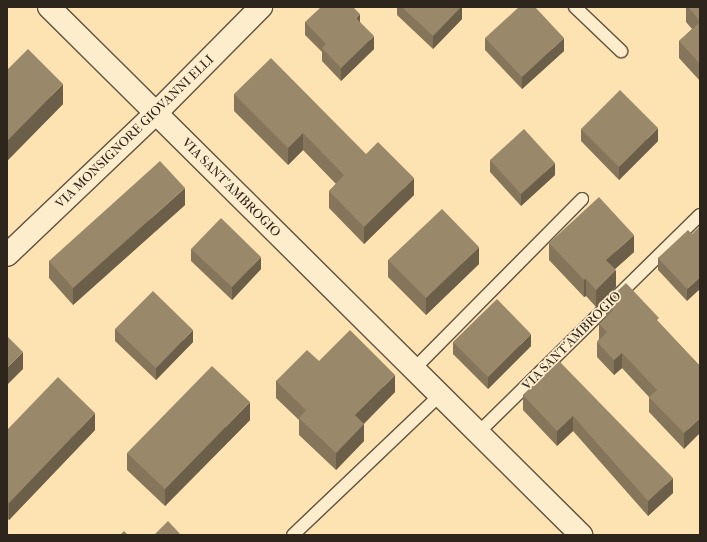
<!DOCTYPE html>
<html>
<head>
<meta charset="utf-8">
<style>
  body { margin:0 }
  #map { position:relative; width:707px; height:542px; overflow:hidden; background:#fde3b2; font-family:"IM FELL French Canon",serif }
  div>[style] { position:absolute }
  .roads { filter:drop-shadow(1px 0 #625442) drop-shadow(-1px 0 #625442) drop-shadow(0 1px #625442) drop-shadow(0 -1px #625442) }
  .lane>* { height:12px; margin:-6px; padding:0 6px; transform-origin:6px; border-radius:6px; background:#feedcd }
  .street>* { height:22px; margin:-11px; padding:0 11px; transform-origin:11px; border-radius:11px; background:#feedcd }
  .wall>* { inset:0; background:#84755b }
  .shaded-wall>* { inset:0; background:#6c5f4a }
  .building>* { inset:0; background:#9a886a }
  span { translate:-50% -50%; white-space:nowrap; text-align:center; line-height:1.15; -webkit-text-stroke:3.5px #feedcd; paint-order:stroke }
  .street-label { font-size:13px; color:#2e251c }
  .frame { position:absolute; inset:0; border:8px solid #2e251c; pointer-events:none }
</style>
</head>
<body>
<div id="map">
  <div class="roads">
    <div class="lane">
      <i style="left:575px;top:7px;width:64px;rotate:43.7deg"></i>
      <i style="left:414px;top:369px;width:239px;rotate:-45.3deg"></i>
      <i style="left:478px;top:433px;width:311px;rotate:-44.5deg"></i>
      <i style="left:293px;top:535px;width:203px;rotate:-43.6deg"></i>
    </div>
    <div class="street">
      <i style="left:49px;top:7px;width:750px;rotate:44.78deg"></i>
      <i style="left:7px;top:255px;width:204px;rotate:-43.6deg"></i>
      <i style="left:155px;top:114px;width:151px;rotate:-45.3deg"></i>
    </div>
  </div>
  <div class="wall">
    <i style="clip-path:polygon(397px 7px,462px 7px,462px 19px,433px 49px,397px 15px)"></i>
    <i style="clip-path:polygon(686px 7px,700px 7px,700px 81px,679px 58px,679px 41px,692px 29px,686px 22px)"></i>
    <i style="clip-path:polygon(305px 22px,360px 22px,374px 49px,341px 81px,322px 61px,322px 52px,305px 35px)"></i>
    <i style="clip-path:polygon(485px 38px,564px 51px,522px 89px,485px 50px)"></i>
    <i style="clip-path:polygon(7px 70px,63px 104px,8px 160px,7px 160px)"></i>
    <i style="clip-path:polygon(234px 94px,414px 195px,364px 244px,329px 208px,329px 191px,336px 184px,303px 150px,288px 165px,234px 111px)"></i>
    <i style="clip-path:polygon(581px 129px,658px 141px,619px 180px,581px 141px)"></i>
    <i style="clip-path:polygon(490px 160px,555px 175px,521px 206px,490px 172px)"></i>
    <i style="clip-path:polygon(185px 205px,73px 305px,49px 278px,49px 261px)"></i>
    <i style="clip-path:polygon(692px 234px,687px 301px,658px 270px,658px 258px)"></i>
    <i style="clip-path:polygon(549px 243px,634px 252px,615px 269px,616px 287px,596px 307px,586px 296px,584px 297px,549px 260px)"></i>
    <i style="clip-path:polygon(191px 249px,261px 269px,232px 300px,191px 261px)"></i>
    <i style="clip-path:polygon(388px 260px,479px 264px,426px 315px,388px 277px)"></i>
    <i style="clip-path:polygon(606px 302px,659px 323px,700px 366px,684px 449px,649px 412px,649px 397px,622px 368px,614px 375px,597px 357px,597px 342px,599px 339px,599px 324px,606px 317px)"></i>
    <i style="clip-path:polygon(115px 329px,193px 342px,156px 380px,115px 341px)"></i>
    <i style="clip-path:polygon(453px 342px,531px 346px,488px 389px,453px 354px)"></i>
    <i style="clip-path:polygon(319px 361px,395px 392px,364px 424px,364px 441px,336px 470px,299px 435px,299px 420px,276px 398px,276px 381px)"></i>
    <i style="clip-path:polygon(559px 361px,673px 493px,648px 516px,573px 431px,557px 446px,523px 410px,523px 395px)"></i>
    <i style="clip-path:polygon(250px 420px,165px 506px,127px 470px,127px 453px)"></i>
    <i style="clip-path:polygon(7px 430px,95px 430px,9px 520px,7px 518px)"></i>
  </div>
  <div class="shaded-wall">
    <i style="clip-path:polygon(461px 7px,462px 7px,462px 19px,433px 49px,433px 36px)"></i>
    <i style="clip-path:polygon(360px 14px,360px 26px,356px 18px)"></i>
    <i style="clip-path:polygon(374px 36px,374px 49px,341px 81px,341px 68px)"></i>
    <i style="clip-path:polygon(564px 38px,564px 51px,522px 89px,522px 77px)"></i>
    <i style="clip-path:polygon(63px 84px,63px 104px,8px 160px,8px 140px)"></i>
    <i style="clip-path:polygon(658px 128px,658px 141px,619px 180px,619px 167px)"></i>
    <i style="clip-path:polygon(303px 133px,303px 150px,288px 165px,288px 148px)"></i>
    <i style="clip-path:polygon(555px 163px,555px 175px,521px 206px,521px 194px)"></i>
    <i style="clip-path:polygon(414px 178px,414px 195px,364px 244px,364px 227px)"></i>
    <i style="clip-path:polygon(185px 188px,185px 205px,73px 305px,73px 288px)"></i>
    <i style="clip-path:polygon(634px 235px,634px 252px,606px 277px,606px 260px)"></i>
    <i style="clip-path:polygon(479px 247px,479px 264px,426px 315px,426px 298px)"></i>
    <i style="clip-path:polygon(261px 257px,261px 269px,232px 300px,232px 287px)"></i>
    <i style="clip-path:polygon(616px 270px,616px 287px,596px 307px,596px 290px)"></i>
    <i style="clip-path:polygon(700px 277px,700px 289px,687px 301px,687px 289px)"></i>
    <i style="clip-path:polygon(586px 279px,586px 296px,584px 297px,584px 280px)"></i>
    <i style="clip-path:polygon(193px 330px,193px 342px,156px 380px,156px 368px)"></i>
    <i style="clip-path:polygon(531px 334px,531px 346px,488px 389px,488px 377px)"></i>
    <i style="clip-path:polygon(23px 352px,23px 369px,7px 385px,7px 368px)"></i>
    <i style="clip-path:polygon(622px 353px,622px 368px,614px 375px,614px 360px)"></i>
    <i style="clip-path:polygon(395px 375px,395px 392px,355px 432px,355px 415px)"></i>
    <i style="clip-path:polygon(250px 402px,250px 420px,165px 506px,165px 489px)"></i>
    <i style="clip-path:polygon(95px 413px,95px 430px,9px 520px,9px 503px)"></i>
    <i style="clip-path:polygon(573px 416px,573px 431px,557px 446px,557px 431px)"></i>
    <i style="clip-path:polygon(700px 418px,700px 433px,684px 449px,684px 433px)"></i>
    <i style="clip-path:polygon(364px 424px,364px 441px,336px 470px,336px 453px)"></i>
    <i style="clip-path:polygon(673px 478px,673px 493px,648px 516px,648px 501px)"></i>
  </div>
  <div class="building">
    <i style="clip-path:polygon(321px 7px,353px 7px,360px 14px,356px 18px,374px 36px,341px 68px,322px 48px,326px 44px,305px 22px)"></i>
    <i style="clip-path:polygon(402px 7px,461px 7px,433px 36px)"></i>
    <i style="clip-path:polygon(519px 7px,535px 7px,564px 38px,522px 77px,485px 38px)"></i>
    <i style="clip-path:polygon(688px 7px,700px 7px,700px 21px)"></i>
    <i style="clip-path:polygon(700px 22px,700px 64px,679px 41px)"></i>
    <i style="clip-path:polygon(28px 49px,63px 84px,8px 140px,7px 139px,7px 70px)"></i>
    <i style="clip-path:polygon(271px 58px,366px 154px,378px 142px,414px 178px,364px 227px,329px 191px,344px 175px,303px 133px,288px 148px,234px 94px)"></i>
    <i style="clip-path:polygon(620px 90px,658px 128px,619px 167px,581px 129px)"></i>
    <i style="clip-path:polygon(524px 129px,555px 163px,521px 194px,490px 160px)"></i>
    <i style="clip-path:polygon(160px 161px,185px 188px,73px 288px,49px 261px)"></i>
    <i style="clip-path:polygon(599px 197px,634px 235px,606px 260px,616px 270px,596px 290px,586px 279px,584px 280px,549px 243px)"></i>
    <i style="clip-path:polygon(442px 209px,479px 247px,426px 298px,388px 260px)"></i>
    <i style="clip-path:polygon(221px 218px,261px 257px,232px 287px,191px 249px)"></i>
    <i style="clip-path:polygon(700px 226px,700px 277px,687px 289px,658px 258px,688px 230px,692px 234px)"></i>
    <i style="clip-path:polygon(626px 283px,659px 318px,657px 320px,700px 366px,700px 418px,684px 433px,649px 397px,657px 390px,622px 353px,614px 360px,597px 342px,607px 332px,599px 324px,613px 310px,606px 302px)"></i>
    <i style="clip-path:polygon(153px 291px,193px 330px,156px 368px,115px 329px)"></i>
    <i style="clip-path:polygon(497px 299px,531px 334px,488px 377px,453px 342px)"></i>
    <i style="clip-path:polygon(350px 330px,395px 375px,355px 415px,364px 424px,336px 453px,299px 418px,306px 410px,276px 381px,307px 350px,319px 361px)"></i>
    <i style="clip-path:polygon(7px 336px,23px 352px,7px 368px)"></i>
    <i style="clip-path:polygon(559px 361px,673px 478px,648px 501px,573px 416px,557px 431px,523px 395px)"></i>
    <i style="clip-path:polygon(212px 366px,250px 402px,165px 489px,127px 453px)"></i>
    <i style="clip-path:polygon(58px 377px,95px 413px,9px 503px,7px 501px,7px 430px)"></i>
    <i style="clip-path:polygon(168px 521px,181px 535px,154px 535px)"></i>
    <i style="clip-path:polygon(124px 531px,128px 535px,120px 535px)"></i>
  </div>
  <div class="street-label">
    <span style="left:135px;top:132px;rotate:-44deg">VIA MONSIGNORE GIOVANNI ELLI</span>
    <span style="left:231px;top:188px;rotate:45deg">VIA SANT'AMBROGIO</span>
    <span style="left:572px;top:341px;rotate:-45deg">VIA SANT'AMBROGIO</span>
  </div>
  <div class="frame"></div>
</div>
</body>
</html>
